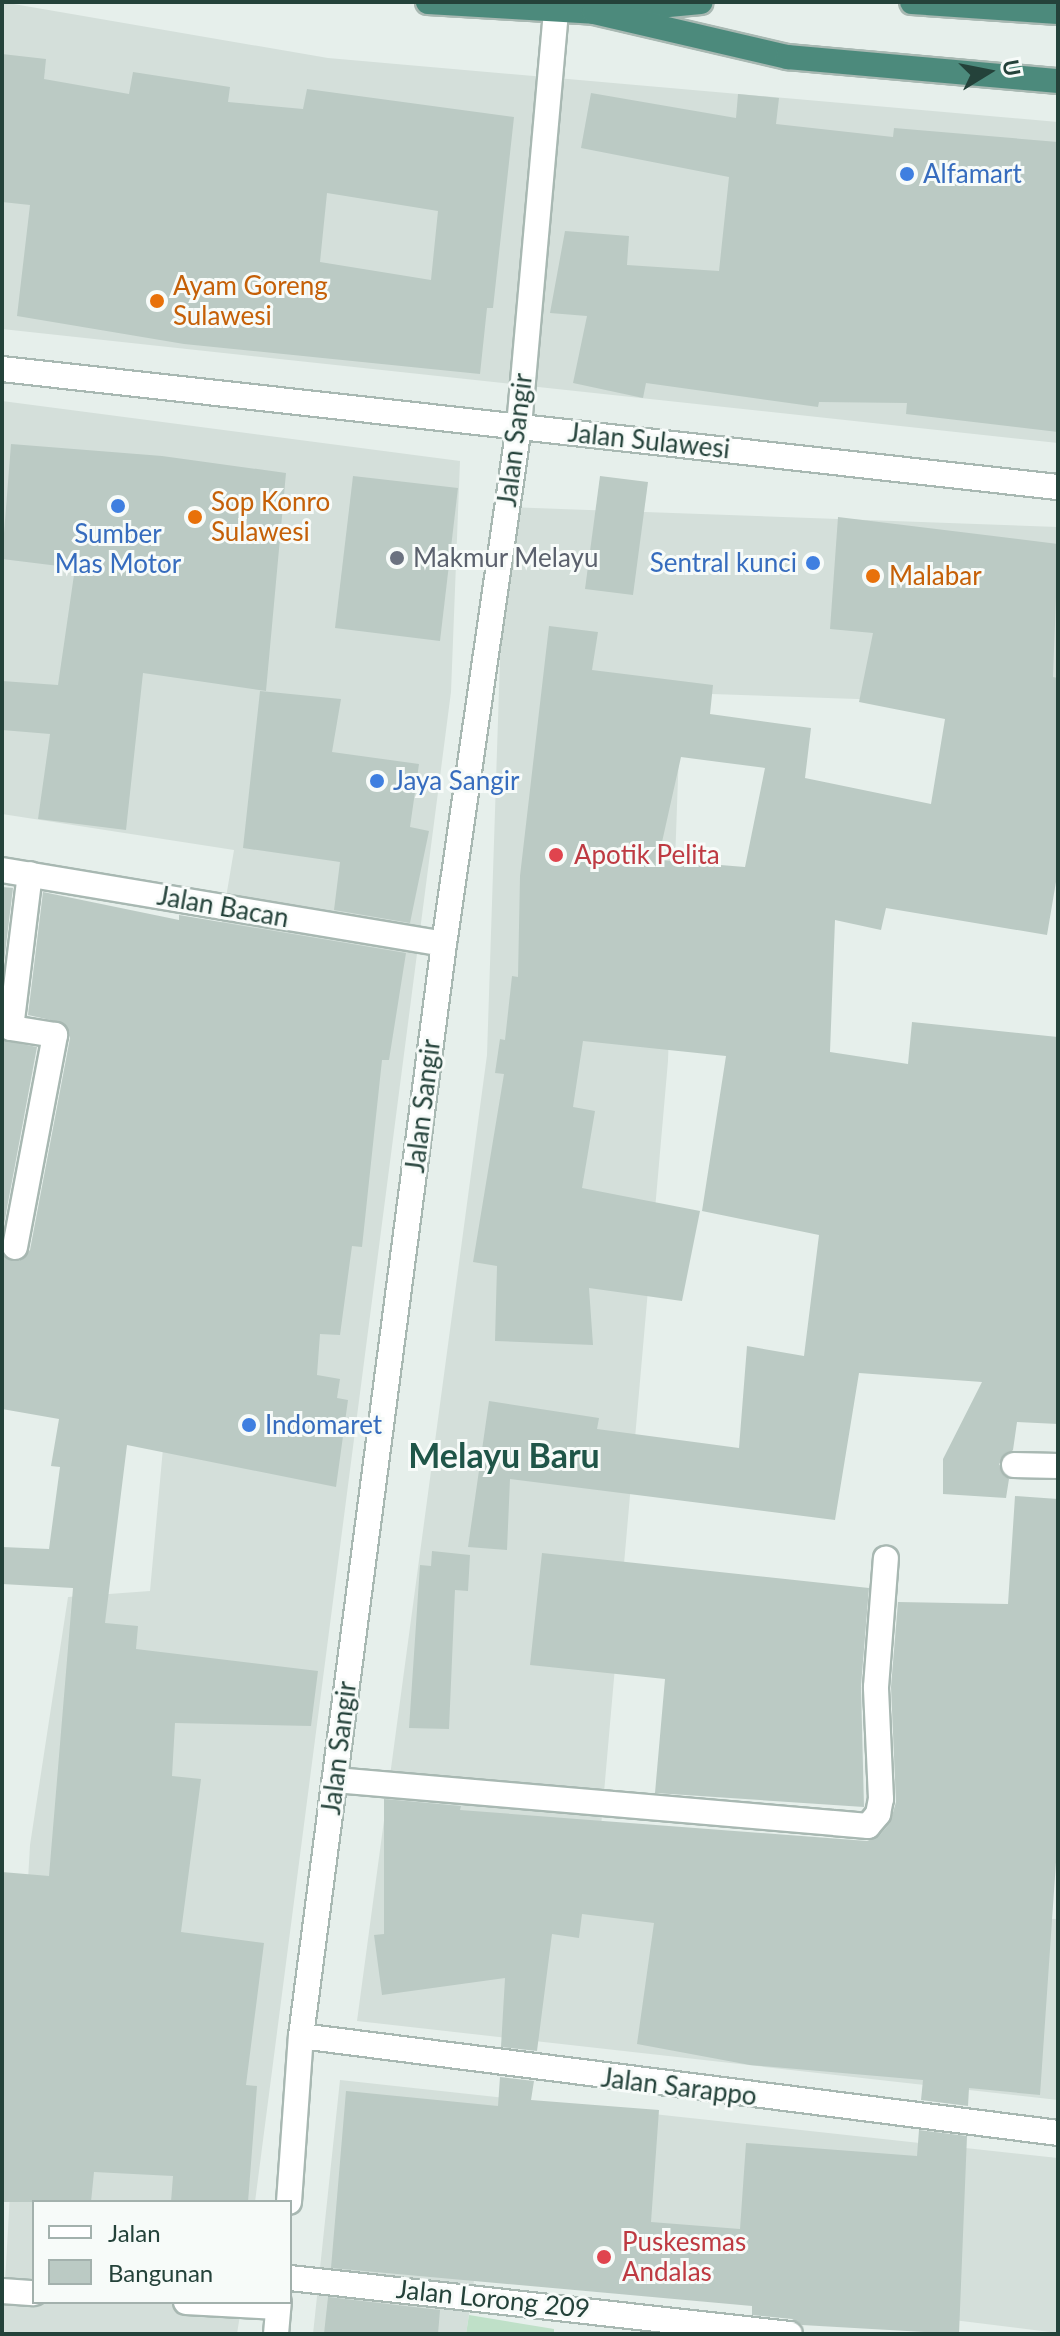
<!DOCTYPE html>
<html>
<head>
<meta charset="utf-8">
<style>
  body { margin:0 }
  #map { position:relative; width:1060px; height:2336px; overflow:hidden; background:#e6efeb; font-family:Lato,sans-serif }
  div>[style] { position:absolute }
  .built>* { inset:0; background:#d4dfda }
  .green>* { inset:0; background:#bfe0c8 }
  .building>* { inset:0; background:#bbcac4 }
  .roads { filter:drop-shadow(2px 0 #a8b8b2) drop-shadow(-2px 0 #a8b8b2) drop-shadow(0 2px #a8b8b2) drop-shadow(0 -2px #a8b8b2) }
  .minor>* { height:24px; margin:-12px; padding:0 12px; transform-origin:12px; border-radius:12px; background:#fff }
  .tertiary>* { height:24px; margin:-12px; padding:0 12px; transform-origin:12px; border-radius:12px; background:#fff }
  .trunk>* { height:24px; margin:-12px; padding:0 12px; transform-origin:12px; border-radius:12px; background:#4c8a7c }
  .dots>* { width:22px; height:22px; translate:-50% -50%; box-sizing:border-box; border:4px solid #f7fbf9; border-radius:50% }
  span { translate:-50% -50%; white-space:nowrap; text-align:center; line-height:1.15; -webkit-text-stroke:6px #f7fbf9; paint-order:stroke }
  .shop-label { font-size:26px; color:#366cbe }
  .left { translate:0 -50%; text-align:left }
  .right { translate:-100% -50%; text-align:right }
  .food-label { font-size:26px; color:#c56008 }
  .street-label { font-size:26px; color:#24423a }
  .worship-label { font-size:26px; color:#5b616d }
  .health-label { font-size:26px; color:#be3a42 }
  .district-label { font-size:34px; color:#1f5548; font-weight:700 }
  .frame { position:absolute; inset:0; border:4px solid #24423a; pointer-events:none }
  .legend { position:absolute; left:32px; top:2200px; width:260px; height:104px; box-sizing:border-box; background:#f7fbf9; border:2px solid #a3b1ad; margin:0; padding:10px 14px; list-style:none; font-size:24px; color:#24423a }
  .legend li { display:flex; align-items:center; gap:16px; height:40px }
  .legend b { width:40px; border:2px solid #a3b1ad }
  .north { position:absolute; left:948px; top:32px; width:80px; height:80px; -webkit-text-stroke:6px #f7fbf9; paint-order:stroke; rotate:80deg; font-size:22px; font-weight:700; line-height:32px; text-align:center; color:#24423a }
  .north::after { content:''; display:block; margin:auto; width:28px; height:36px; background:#24423a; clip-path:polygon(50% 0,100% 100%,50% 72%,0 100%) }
</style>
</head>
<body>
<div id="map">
  <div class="built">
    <i style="clip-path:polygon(2px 2px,328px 58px,1058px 122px,1058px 443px,2px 329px)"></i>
    <i style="clip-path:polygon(2px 401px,460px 461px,451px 692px,255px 2202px,34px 2202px,34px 2302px,242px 2302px,237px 2334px,2px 2334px,30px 1845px,68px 1597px,150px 1591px,198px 1064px,234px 850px,2px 814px)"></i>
    <i style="clip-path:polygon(505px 507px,1058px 527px,1058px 706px,681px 693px,668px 1061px,594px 1907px,1058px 1919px,1058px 2100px,357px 2021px,487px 1055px)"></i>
    <i style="clip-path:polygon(340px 2080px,1058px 2158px,1058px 2333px,477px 2261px,466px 2334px,313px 2334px)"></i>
  </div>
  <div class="green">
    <i style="clip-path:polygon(469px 2315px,554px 2329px,554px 2334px,466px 2334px)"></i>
  </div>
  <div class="building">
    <i style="clip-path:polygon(evenodd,2px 54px,46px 59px,44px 79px,129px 94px,133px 72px,230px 87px,228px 102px,303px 109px,307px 89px,514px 117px,493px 308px,487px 308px,480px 374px,184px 344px,17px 316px,30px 205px,2px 202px,2px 54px,327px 193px,438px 211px,431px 280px,320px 262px,327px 193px)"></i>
    <i style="clip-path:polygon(591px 93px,736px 118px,738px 94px,779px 98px,776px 124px,893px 137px,894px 128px,1058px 142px,1058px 432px,906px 414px,907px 403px,819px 402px,818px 407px,646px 383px,643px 398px,573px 383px,587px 316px,550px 313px,565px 231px,629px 236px,627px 265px,719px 271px,729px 177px,581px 148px)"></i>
    <i style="clip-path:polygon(11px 444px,162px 456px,286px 473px,266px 691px,143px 673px,126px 830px,38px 819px,50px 734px,2px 730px,2px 681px,58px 685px,75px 568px,2px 559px)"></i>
    <i style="clip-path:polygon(353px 476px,458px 488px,440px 641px,335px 628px)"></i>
    <i style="clip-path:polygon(600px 476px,648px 482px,633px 595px,585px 589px)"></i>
    <i style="clip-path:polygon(evenodd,838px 517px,1058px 544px,1053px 677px,1058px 678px,1058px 870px,1047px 935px,886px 908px,881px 930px,835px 920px,830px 1052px,908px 1064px,912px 1022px,1058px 1037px,1058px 1424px,1017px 1422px,1013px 1450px,999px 1464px,1009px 1479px,1006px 1498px,943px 1494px,943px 1459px,982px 1382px,859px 1373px,835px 1520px,510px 1479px,507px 1550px,468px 1547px,489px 1401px,599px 1418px,597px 1429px,739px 1448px,747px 1346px,804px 1356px,819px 1235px,702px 1211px,726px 1056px,583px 1041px,573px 1107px,595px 1111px,582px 1188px,700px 1211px,682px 1301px,589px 1288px,593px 1345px,495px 1341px,497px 1266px,473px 1262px,504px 1074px,495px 1073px,500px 1039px,505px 1040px,512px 976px,518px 977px,520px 876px,549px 626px,598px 632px,592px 670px,713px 685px,710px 714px,811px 728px,805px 778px,931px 804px,945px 719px,859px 702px,873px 633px,830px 629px,838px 517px,681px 757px,765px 768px,745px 867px,658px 860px,681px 757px)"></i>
    <i style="clip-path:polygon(260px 691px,341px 699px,332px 752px,419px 764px,410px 827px,429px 831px,410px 923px,334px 910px,340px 862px,243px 848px)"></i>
    <i style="clip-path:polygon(2px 887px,13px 888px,2px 978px)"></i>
    <i style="clip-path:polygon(43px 892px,179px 920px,179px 915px,406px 953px,389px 1060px,382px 1060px,362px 1247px,352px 1246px,340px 1335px,320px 1334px,317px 1375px,340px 1379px,337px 1398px,348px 1400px,336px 1487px,127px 1445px,105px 1623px,138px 1626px,136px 1649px,318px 1671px,311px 1726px,175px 1723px,172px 1776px,201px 1779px,181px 1932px,264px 1943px,246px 2085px,257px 2086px,248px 2202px,171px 2202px,173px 2176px,94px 2172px,91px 2202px,2px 2202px,2px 1872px,49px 1876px,73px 1588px,2px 1584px,2px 1547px,49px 1549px,60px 1467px,51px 1466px,59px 1419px,2px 1409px,2px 1254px,19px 1261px,30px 1250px,70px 1038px,64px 1023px,28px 1015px)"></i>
    <i style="clip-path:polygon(2px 1040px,37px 1047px,2px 1235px)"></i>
    <i style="clip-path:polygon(1015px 1496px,1058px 1499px,1058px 1833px,1040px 2095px,969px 2088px,968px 2106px,921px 2100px,923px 2080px,750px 2065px,637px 2044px,654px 1923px,582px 1914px,579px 1938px,552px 1934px,537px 2051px,501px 2047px,505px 1978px,382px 1995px,374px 1935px,384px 1934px,384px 1799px,461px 1806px,460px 1810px,867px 1841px,879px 1836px,890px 1823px,896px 1802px,891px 1687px,898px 1602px,1008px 1604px)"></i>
    <i style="clip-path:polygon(432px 1551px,470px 1555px,468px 1591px,455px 1590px,449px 1729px,409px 1728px,420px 1565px,431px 1566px)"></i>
    <i style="clip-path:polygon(542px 1553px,869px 1588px,861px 1686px,864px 1807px,655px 1793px,665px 1679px,530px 1665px)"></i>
    <i style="clip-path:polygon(500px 2077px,534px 2081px,531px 2100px,659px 2110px,651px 2222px,740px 2229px,746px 2143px,917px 2156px,919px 2130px,967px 2136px,959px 2334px,802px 2325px,792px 2319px,752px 2315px,752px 2306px,331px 2268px,346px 2091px,498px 2106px)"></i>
    <i style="clip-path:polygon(328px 2297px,440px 2310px,438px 2334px,324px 2334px)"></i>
  </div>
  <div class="roads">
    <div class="minor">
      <i style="left:2px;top:870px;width:448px;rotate:9.5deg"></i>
      <i style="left:15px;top:1247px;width:216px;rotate:-79.3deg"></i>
      <i style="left:55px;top:1035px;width:45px;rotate:-171deg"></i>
      <i style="left:11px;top:1028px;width:155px;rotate:-83deg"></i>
      <i style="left:1014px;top:1465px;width:44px;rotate:1.3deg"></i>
      <i style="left:335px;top:1780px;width:535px;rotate:4.93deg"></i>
      <i style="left:868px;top:1826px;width:16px;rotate:-50deg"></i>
      <i style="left:878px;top:1814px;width:15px;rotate:-79deg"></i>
      <i style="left:881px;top:1799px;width:112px;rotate:-92.6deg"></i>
      <i style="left:876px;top:1687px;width:129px;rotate:-85.6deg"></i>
      <i style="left:301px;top:2036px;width:763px;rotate:7.3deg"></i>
      <i style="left:290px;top:2278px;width:503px;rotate:6.39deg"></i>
      <i style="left:2px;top:2291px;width:32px;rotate:4deg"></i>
      <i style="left:186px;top:2302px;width:92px;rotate:3.1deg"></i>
    </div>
    <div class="tertiary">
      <i style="left:2px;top:369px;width:1063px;rotate:6.38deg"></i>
      <i style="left:289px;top:2202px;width:166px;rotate:-85.9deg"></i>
      <i style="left:301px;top:2036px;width:1101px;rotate:-82.54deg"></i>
      <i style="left:444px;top:944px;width:523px;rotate:-81.76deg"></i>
      <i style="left:519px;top:426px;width:419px;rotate:-84.9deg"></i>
      <i style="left:276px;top:2334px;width:32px;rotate:-85deg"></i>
    </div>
    <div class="trunk">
      <i style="left:428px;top:2px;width:166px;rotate:3.4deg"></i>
      <i style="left:594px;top:12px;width:107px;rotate:-5.3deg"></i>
      <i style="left:912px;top:2px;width:146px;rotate:3.9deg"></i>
      <i style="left:594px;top:12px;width:199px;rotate:13.1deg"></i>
      <i style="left:788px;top:57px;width:271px;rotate:5.1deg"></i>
    </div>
  </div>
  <div class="dots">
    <i style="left:907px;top:174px;background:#3f7fe0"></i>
    <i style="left:157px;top:301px;background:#e8710a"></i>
    <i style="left:118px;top:506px;background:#3f7fe0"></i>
    <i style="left:195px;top:517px;background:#e8710a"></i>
    <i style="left:397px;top:558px;background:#6b7280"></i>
    <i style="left:813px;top:563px;background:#3f7fe0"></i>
    <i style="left:873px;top:576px;background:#e8710a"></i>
    <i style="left:377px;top:781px;background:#3f7fe0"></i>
    <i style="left:556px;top:855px;background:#e0444e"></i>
    <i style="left:249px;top:1425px;background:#3f7fe0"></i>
    <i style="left:604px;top:2257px;background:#e0444e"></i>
  </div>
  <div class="shop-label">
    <span class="left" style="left:923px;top:174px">Alfamart</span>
    <span style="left:118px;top:549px">Sumber<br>Mas Motor</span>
    <span class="right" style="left:797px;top:563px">Sentral kunci</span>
    <span class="left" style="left:393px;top:781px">Jaya Sangir</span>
    <span class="left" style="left:265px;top:1425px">Indomaret</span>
  </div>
  <div class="food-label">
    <span class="left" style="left:173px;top:301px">Ayam Goreng<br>Sulawesi</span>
    <span class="left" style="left:211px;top:517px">Sop Konro<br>Sulawesi</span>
    <span class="left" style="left:889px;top:576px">Malabar</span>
  </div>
  <div class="street-label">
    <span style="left:515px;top:440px;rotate:-83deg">Jalan Sangir</span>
    <span style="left:649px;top:441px;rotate:6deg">Jalan Sulawesi</span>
    <span style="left:223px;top:907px;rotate:10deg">Jalan Bacan</span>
    <span style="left:423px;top:1106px;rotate:-83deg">Jalan Sangir</span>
    <span style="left:339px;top:1748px;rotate:-83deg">Jalan Sangir</span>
    <span style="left:679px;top:2087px;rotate:7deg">Jalan Sarappo</span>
    <span style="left:493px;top:2299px;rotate:6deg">Jalan Lorong 209</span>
  </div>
  <div class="worship-label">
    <span class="left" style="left:413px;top:558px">Makmur Melayu</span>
  </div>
  <div class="health-label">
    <span class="left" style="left:574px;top:855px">Apotik Pelita</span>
    <span class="left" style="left:622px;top:2257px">Puskesmas<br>Andalas</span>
  </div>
  <div class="district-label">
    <span style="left:504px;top:1455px">Melayu Baru</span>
  </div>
  <div class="frame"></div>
  <ul class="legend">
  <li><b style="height:10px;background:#fff"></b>Jalan</li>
  <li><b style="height:22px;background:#bbcac4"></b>Bangunan</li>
  </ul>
  <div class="north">U</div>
</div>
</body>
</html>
